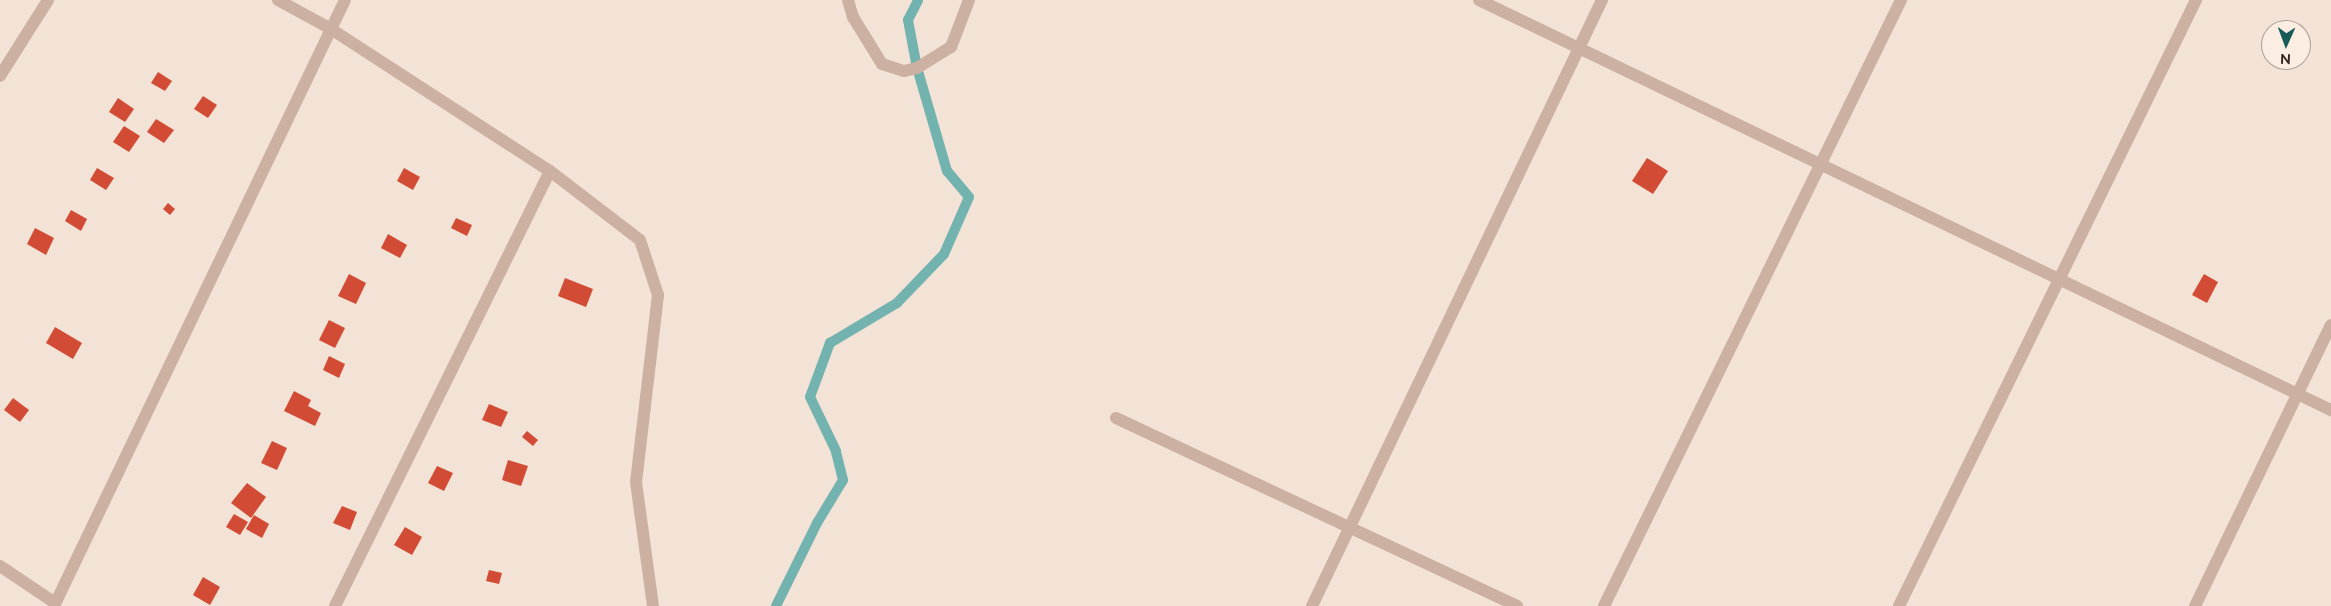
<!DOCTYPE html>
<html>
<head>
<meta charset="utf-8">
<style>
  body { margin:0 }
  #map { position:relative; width:2331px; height:606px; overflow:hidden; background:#f3e2d6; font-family:Raleway,sans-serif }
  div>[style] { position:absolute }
  .stream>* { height:10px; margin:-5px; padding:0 5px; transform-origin:5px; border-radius:5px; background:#72b3af }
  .building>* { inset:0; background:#d24c35 }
  .minor>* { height:12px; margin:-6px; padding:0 6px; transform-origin:6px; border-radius:6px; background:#ccb0a1 }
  span { translate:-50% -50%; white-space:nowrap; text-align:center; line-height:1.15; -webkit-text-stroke:4px #fbede2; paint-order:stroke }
  .north { position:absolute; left:2261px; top:20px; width:50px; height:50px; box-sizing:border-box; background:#fbede2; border:1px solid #ac9e96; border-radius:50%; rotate:182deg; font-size:14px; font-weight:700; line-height:20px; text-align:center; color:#352824 }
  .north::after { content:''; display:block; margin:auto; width:18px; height:22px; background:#175a58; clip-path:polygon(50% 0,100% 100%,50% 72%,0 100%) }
</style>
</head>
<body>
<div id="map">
  <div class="stream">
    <i style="left:776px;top:606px;width:93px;rotate:-63.7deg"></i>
    <i style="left:817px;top:523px;width:50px;rotate:-58.8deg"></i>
    <i style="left:843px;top:480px;width:30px;rotate:-104deg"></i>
    <i style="left:836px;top:451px;width:60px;rotate:-115.7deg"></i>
    <i style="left:810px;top:397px;width:58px;rotate:-69.7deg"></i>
    <i style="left:830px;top:343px;width:78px;rotate:-30.8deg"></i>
    <i style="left:897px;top:303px;width:68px;rotate:-46.2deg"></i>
    <i style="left:944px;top:254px;width:62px;rotate:-66.3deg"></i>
    <i style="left:969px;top:197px;width:34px;rotate:-130deg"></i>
    <i style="left:947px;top:171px;width:107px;rotate:-106.2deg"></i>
    <i style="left:917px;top:68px;width:49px;rotate:-100.6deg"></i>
    <i style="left:908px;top:20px;width:22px;rotate:-63deg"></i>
  </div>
  <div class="building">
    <i style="clip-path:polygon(158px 72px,172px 81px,165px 91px,151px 83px)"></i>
    <i style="clip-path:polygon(203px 96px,217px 105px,208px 118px,194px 109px)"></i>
    <i style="clip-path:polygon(118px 98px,134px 109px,125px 122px,109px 112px)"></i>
    <i style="clip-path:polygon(156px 119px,174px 130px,164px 143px,147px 132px)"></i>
    <i style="clip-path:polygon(124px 126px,140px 136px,129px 152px,113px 142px)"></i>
    <i style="clip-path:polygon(1647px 158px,1668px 171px,1653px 194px,1632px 181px)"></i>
    <i style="clip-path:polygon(97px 168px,114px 178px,106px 190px,90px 180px)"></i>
    <i style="clip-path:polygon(404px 168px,420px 177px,413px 190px,397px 181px)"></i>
    <i style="clip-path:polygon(168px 203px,175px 209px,170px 215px,163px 209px)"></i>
    <i style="clip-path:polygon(71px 210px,87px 219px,81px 231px,65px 221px)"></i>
    <i style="clip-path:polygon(456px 218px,472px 225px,467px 236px,451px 228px)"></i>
    <i style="clip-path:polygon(35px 228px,54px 238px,46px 255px,27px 244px)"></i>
    <i style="clip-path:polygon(388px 234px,407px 245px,400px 258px,381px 248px)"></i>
    <i style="clip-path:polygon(349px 274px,366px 283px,356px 304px,338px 296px)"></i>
    <i style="clip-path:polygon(2204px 274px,2218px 282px,2207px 303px,2192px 295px)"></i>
    <i style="clip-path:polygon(565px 278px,593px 289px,586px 307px,558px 296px)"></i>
    <i style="clip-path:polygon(329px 320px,345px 328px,335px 348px,319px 340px)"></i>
    <i style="clip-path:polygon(55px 327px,82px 343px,73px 359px,46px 343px)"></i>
    <i style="clip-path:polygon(329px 356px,345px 364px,339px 378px,323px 370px)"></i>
    <i style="clip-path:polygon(294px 391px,311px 400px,308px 406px,321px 413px,315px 426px,284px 411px)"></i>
    <i style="clip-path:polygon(13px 398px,29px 410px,20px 422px,4px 410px)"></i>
    <i style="clip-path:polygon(489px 404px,508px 412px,501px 427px,482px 420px)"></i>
    <i style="clip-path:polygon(527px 431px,538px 440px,533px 446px,522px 437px)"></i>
    <i style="clip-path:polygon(272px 441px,287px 448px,277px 470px,261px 463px)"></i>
    <i style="clip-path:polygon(508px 460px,528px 466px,521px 486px,502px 480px)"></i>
    <i style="clip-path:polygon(437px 466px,453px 473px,444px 491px,428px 483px)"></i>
    <i style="clip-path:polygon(247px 483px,266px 497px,251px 518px,231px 503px)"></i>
    <i style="clip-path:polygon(342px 506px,357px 512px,350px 530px,333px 523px)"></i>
    <i style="clip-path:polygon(234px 514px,248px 522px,240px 535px,226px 527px)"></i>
    <i style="clip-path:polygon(254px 515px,269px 524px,262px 538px,246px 529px)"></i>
    <i style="clip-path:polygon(405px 527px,422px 537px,412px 555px,394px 545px)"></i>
    <i style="clip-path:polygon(489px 570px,502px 573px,499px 584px,486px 581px)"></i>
    <i style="clip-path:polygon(203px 577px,220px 587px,210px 605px,193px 595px)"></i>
  </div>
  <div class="minor">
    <i style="left:278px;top:0;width:60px;rotate:28.7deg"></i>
    <i style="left:331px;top:29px;width:261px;rotate:33deg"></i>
    <i style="left:550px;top:171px;width:113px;rotate:37.5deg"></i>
    <i style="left:640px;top:240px;width:58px;rotate:71.9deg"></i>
    <i style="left:658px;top:295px;width:188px;rotate:96.7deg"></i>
    <i style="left:636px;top:482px;width:125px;rotate:82.2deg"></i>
    <i style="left:848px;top:0;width:18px;rotate:74deg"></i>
    <i style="left:853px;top:17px;width:55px;rotate:58.3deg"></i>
    <i style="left:882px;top:64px;width:23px;rotate:18deg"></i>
    <i style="left:904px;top:71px;width:13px;rotate:-13deg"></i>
    <i style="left:917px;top:68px;width:40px;rotate:-32deg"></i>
    <i style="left:951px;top:47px;width:50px;rotate:-69deg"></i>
    <i style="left:1479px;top:0;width:946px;rotate:25.7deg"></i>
    <i style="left:0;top:76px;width:90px;rotate:-57.7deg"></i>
    <i style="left:1116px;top:418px;width:443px;rotate:25.1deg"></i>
    <i style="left:0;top:566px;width:66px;rotate:33.9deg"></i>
    <i style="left:54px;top:606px;width:672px;rotate:-64.35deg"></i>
    <i style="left:335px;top:606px;width:485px;rotate:-63.7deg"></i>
    <i style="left:1312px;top:606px;width:672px;rotate:-64.43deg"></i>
    <i style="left:1604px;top:606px;width:675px;rotate:-63.89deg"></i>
    <i style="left:1899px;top:606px;width:675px;rotate:-63.89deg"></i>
    <i style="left:2195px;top:606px;width:312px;rotate:-64.2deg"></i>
  </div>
  <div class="north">N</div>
</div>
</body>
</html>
